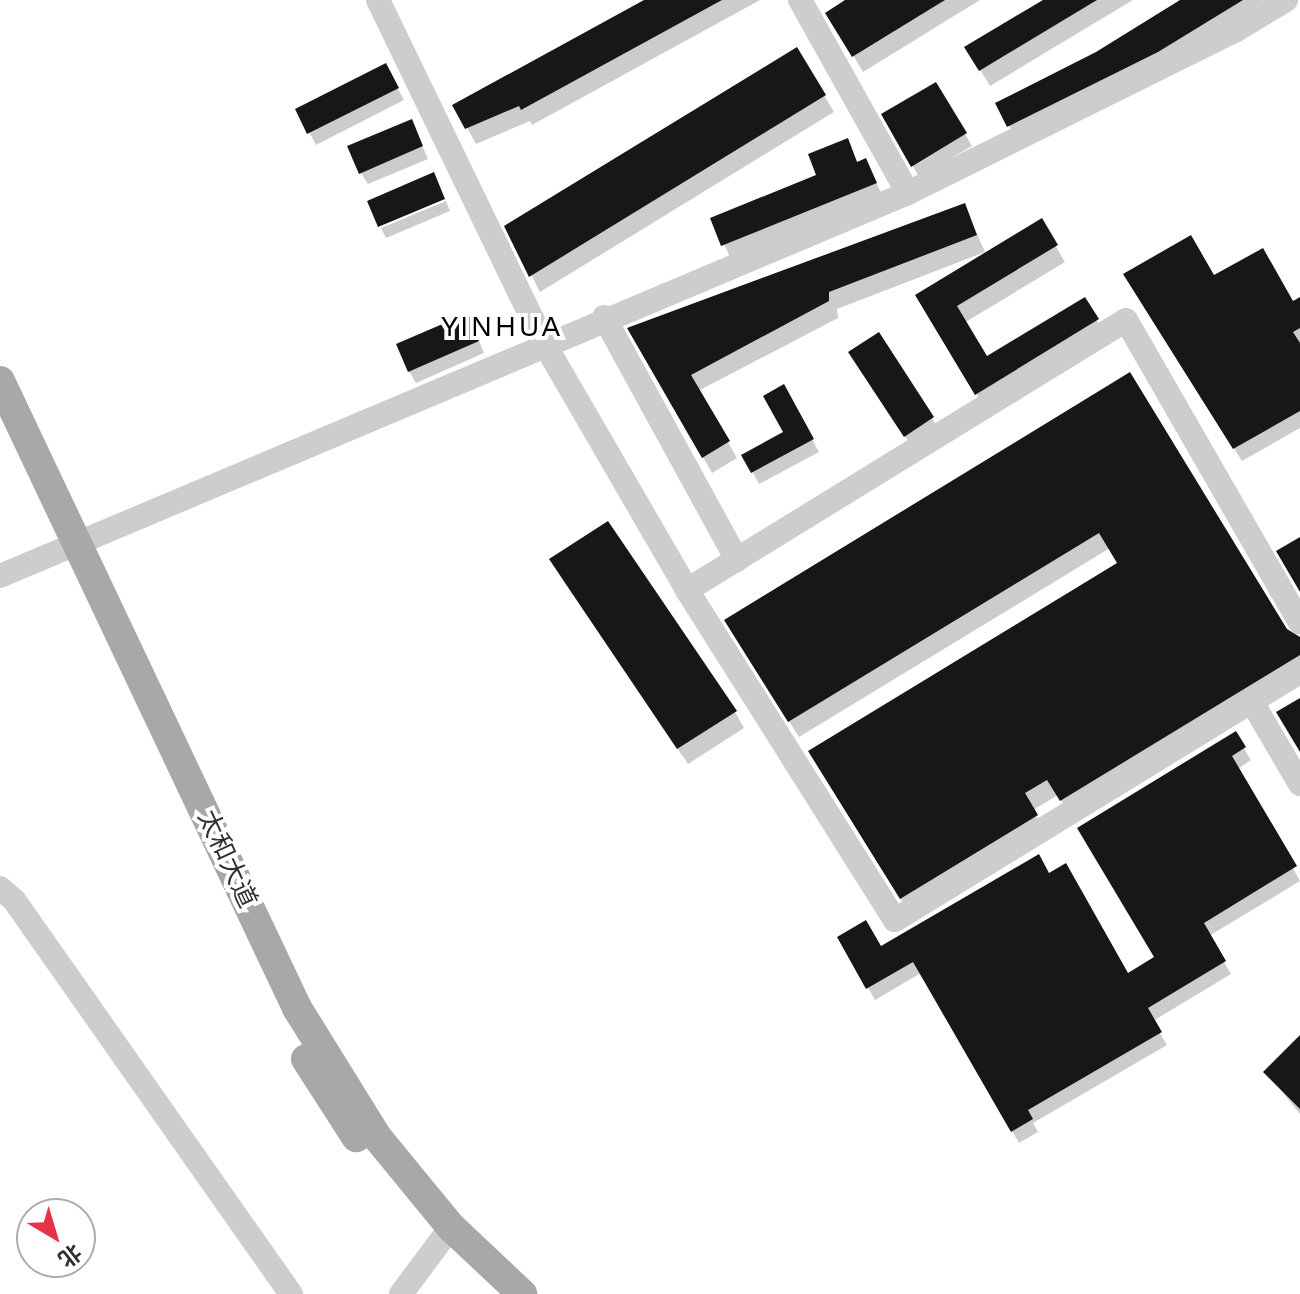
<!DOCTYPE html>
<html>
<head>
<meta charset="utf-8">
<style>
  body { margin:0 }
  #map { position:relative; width:1300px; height:1294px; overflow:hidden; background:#fff; font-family:"Work Sans","Noto Sans SC",sans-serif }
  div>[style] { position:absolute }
  .shadow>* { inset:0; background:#0003 }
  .building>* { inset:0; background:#171717 }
  .minor>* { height:24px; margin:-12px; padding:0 12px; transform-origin:12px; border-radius:12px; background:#cdcdcd }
  .major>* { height:30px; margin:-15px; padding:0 15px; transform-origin:15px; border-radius:15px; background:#a8a8a8 }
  span { translate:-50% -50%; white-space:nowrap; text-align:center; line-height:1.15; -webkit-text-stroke:8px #fff; paint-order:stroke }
  .street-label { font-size:26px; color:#303030 }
  .quarter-label { font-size:30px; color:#000; letter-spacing:2px }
  .north { position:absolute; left:16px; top:1198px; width:80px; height:80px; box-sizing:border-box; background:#fff; border:2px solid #acacac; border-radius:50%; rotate:142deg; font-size:22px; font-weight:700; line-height:32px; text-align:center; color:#303030 }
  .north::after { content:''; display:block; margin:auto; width:28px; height:36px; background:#e63347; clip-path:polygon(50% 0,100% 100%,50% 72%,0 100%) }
</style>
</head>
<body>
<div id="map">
  <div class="shadow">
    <i style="clip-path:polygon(648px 0,760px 0,532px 125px,530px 121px,476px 144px,455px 106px)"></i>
    <i style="clip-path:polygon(849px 0,980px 0,863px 72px,828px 13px)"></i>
    <i style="clip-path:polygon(1046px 0,1133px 0,990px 86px,967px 48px)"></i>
    <i style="clip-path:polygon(1184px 0,1261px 0,1264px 6px,1017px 140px,997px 104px,1097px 54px)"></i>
    <i style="clip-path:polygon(797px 50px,834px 112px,540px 292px,507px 227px)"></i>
    <i style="clip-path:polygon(392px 78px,404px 100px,316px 145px,298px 110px)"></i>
    <i style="clip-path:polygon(936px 84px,972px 146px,919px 177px,884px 115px)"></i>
    <i style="clip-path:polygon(417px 134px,428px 159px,368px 184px,361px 173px)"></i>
    <i style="clip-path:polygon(847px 141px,858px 163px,865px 160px,884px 199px,732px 261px,712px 219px,818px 176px)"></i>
    <i style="clip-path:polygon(446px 201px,450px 211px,386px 238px,381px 228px)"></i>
    <i style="clip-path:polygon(964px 205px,985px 252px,837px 309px,838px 318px,698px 391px,737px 458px,712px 473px,630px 329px)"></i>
    <i style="clip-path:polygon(1041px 221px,1065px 262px,964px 323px,986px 359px,1084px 299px,1106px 336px,986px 410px,918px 296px)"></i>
    <i style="clip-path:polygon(1213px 278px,1292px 304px,1300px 300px,1300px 428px,1242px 461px,1133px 287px)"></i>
    <i style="clip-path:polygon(473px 327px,484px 353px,416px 383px,409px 371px)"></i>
    <i style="clip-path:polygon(858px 364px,932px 418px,939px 430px,912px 447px)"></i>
    <i style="clip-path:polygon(1130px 375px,1300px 655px,1300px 677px,1071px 816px,1058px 795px,1033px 810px,1045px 832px,910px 914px,820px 768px,1120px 564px,1110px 548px,799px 737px,735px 636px)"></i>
    <i style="clip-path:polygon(783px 387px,819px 452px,759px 484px,744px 456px,786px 433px)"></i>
    <i style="clip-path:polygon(560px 576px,735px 712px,744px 728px,688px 764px)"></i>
    <i style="clip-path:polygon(1235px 734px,1251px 760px,1238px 769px,1300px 881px,1209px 936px,1231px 974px,1153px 1021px,1167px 1045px,1033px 1123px,1038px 1132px,1019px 1143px,921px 973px,875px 1000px,840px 938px,881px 949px,1049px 875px,1128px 976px,1156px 958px)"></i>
    <i style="clip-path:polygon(1300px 1038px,1300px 1114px,1266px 1072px)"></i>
  </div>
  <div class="building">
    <i style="clip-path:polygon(644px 0,722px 0,521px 110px,519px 106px,465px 129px,452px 105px)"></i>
    <i style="clip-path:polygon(845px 0,945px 0,852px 57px,825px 13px)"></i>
    <i style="clip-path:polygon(1043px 0,1097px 0,979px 71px,964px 47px)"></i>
    <i style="clip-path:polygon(1180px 0,1243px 0,1158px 52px,1007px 127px,995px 103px,1096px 52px)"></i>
    <i style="clip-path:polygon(797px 47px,826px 95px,529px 277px,504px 226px)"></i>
    <i style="clip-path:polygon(386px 63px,399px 88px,307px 134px,295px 109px)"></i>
    <i style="clip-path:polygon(936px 82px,967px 133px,911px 167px,881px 114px)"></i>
    <i style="clip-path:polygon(412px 119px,423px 146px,359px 174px,347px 146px)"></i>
    <i style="clip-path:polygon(848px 138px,857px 162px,866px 158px,877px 183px,721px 246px,710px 218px,816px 175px,808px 154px)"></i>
    <i style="clip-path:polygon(434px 172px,445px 199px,378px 227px,367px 201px)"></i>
    <i style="clip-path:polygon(965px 203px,977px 235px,829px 292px,829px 301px,691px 375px,730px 441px,702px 458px,627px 328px)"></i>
    <i style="clip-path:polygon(1042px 218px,1058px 245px,957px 306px,987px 356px,1085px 297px,1099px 319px,975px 395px,915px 295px)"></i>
    <i style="clip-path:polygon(1191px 235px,1214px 275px,1263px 248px,1293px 301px,1300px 297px,1300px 328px,1293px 332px,1300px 343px,1300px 411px,1233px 449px,1123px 274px)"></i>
    <i style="clip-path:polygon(468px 313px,479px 341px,408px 372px,396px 344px)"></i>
    <i style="clip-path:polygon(879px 332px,934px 417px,904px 437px,848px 352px)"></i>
    <i style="clip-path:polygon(1130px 372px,1287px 629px,1300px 637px,1300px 655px,1060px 801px,1047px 780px,1025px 793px,1038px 815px,900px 899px,808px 751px,1117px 563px,1099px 533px,788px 722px,724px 620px)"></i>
    <i style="clip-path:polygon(784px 384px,814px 439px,751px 473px,741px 455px,783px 432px,763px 396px)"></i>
    <i style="clip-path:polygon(608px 521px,737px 711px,677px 749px,549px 559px)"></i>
    <i style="clip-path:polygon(1300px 537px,1300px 592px,1276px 551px)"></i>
    <i style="clip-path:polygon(1300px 698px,1300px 752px,1276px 712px)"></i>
    <i style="clip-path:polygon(1236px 731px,1246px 747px,1232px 756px,1297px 866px,1204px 923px,1226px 961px,1148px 1008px,1162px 1032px,1028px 1110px,1033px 1119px,1011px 1132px,913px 962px,866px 989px,837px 937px,866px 920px,881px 946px,1039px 854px,1049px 873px,1066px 863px,1128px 973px,1154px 957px,1077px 828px)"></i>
    <i style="clip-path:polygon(1300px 1035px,1300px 1109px,1263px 1072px)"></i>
  </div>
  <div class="minor">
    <i style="left:378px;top:0;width:381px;rotate:64.2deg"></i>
    <i style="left:544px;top:343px;width:285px;rotate:59.9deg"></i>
    <i style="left:687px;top:590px;width:390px;rotate:57.8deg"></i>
    <i style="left:895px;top:920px;width:475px;rotate:-31.5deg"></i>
    <i style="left:800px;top:0;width:221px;rotate:60.8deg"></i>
    <i style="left:604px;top:317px;width:277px;rotate:61.3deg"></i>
    <i style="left:0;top:576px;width:985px;rotate:-22.87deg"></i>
    <i style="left:908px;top:193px;width:363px;rotate:-26.4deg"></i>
    <i style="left:1233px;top:32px;width:62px;rotate:-31.1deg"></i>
    <i style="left:687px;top:590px;width:515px;rotate:-31.59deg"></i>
    <i style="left:1126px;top:320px;width:349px;rotate:60.1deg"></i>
    <i style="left:1252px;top:702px;width:95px;rotate:59.7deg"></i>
    <i style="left:0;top:888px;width:18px;rotate:41deg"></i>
    <i style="left:14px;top:900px;width:482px;rotate:54.9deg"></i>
    <i style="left:401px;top:1294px;width:84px;rotate:-53.3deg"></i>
  </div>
  <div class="major">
    <i style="left:0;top:381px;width:694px;rotate:64.65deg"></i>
    <i style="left:297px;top:1008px;width:152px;rotate:58.2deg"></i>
    <i style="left:377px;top:1137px;width:117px;rotate:50.6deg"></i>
    <i style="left:451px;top:1227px;width:98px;rotate:43.3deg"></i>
    <i style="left:306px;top:1059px;width:93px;rotate:57.3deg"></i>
  </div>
  <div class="street-label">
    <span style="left:227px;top:859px;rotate:65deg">太和大道</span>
  </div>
  <div class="quarter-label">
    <span style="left:502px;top:326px">YINHUA</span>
  </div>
  <div class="north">北</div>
</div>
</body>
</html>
